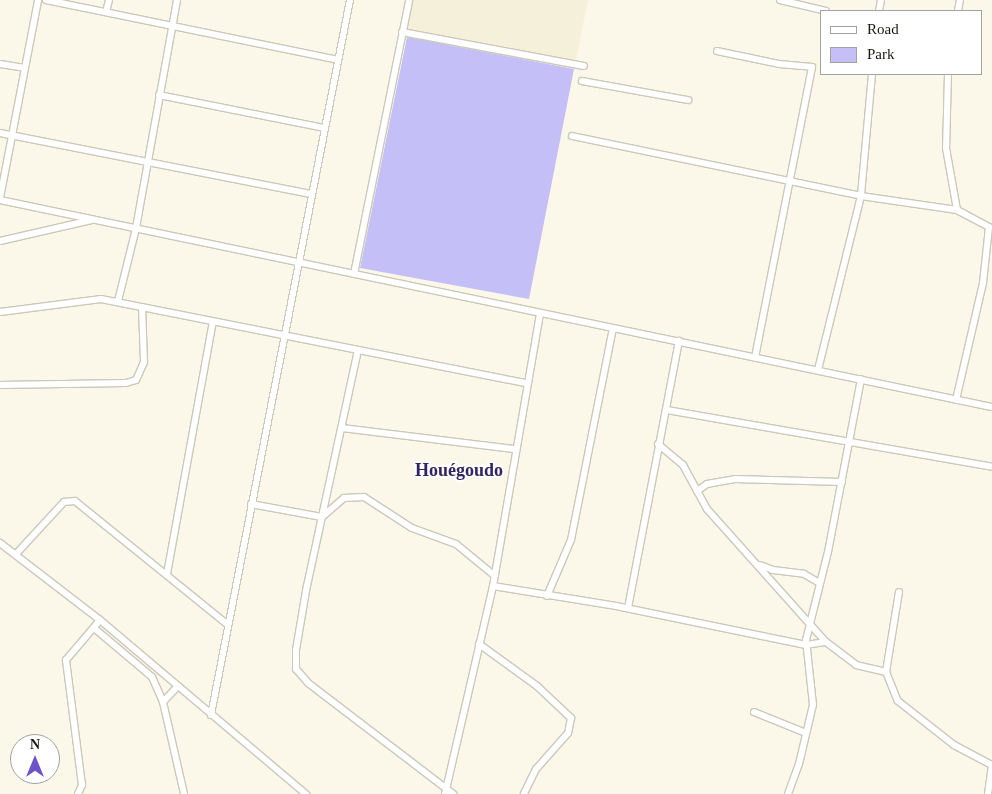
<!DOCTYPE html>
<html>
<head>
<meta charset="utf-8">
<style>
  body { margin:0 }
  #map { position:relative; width:992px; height:794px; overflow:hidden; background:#fbf8e9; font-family:Georgia,serif }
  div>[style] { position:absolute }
  .built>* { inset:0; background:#f5f0d9 }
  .green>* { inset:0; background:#c5bff7 }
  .roads { filter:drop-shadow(1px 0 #ccc8ba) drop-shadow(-1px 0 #ccc8ba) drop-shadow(0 1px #ccc8ba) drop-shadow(0 -1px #ccc8ba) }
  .minor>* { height:6px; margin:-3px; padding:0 3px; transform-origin:3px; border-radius:3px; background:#fff }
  span { translate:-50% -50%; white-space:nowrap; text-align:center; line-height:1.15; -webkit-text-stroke:4px #fff; paint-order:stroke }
  .quarter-label { font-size:18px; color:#322560; font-weight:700 }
  .legend { position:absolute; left:820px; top:10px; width:162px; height:65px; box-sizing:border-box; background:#fff; border:1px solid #a3a2a0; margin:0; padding:6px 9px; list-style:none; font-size:15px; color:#181712 }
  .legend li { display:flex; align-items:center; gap:10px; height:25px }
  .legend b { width:25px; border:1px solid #a3a2a0 }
  .north { position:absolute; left:10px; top:734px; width:50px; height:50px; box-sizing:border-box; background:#fff; border:1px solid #a3a2a0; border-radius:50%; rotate:0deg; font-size:14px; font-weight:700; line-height:20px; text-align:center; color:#181712 }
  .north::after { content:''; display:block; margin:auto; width:18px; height:22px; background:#6e52cb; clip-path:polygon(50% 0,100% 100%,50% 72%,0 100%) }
</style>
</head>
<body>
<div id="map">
  <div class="built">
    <i style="clip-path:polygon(413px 0,588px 0,576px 60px,407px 29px)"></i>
  </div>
  <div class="green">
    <i style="clip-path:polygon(407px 37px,574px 69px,529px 299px,360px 268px)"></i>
  </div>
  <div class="roads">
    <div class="minor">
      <i style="left:46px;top:0;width:298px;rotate:11.6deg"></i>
      <i style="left:780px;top:0;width:47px;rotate:13.4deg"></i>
      <i style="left:879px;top:11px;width:11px;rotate:-80deg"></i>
      <i style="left:958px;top:11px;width:11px;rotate:-80deg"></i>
      <i style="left:106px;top:12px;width:12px;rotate:-76deg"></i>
      <i style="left:402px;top:32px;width:185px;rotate:10.6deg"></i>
      <i style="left:717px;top:51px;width:63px;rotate:11.8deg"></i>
      <i style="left:779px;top:64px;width:33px;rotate:5deg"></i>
      <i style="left:812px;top:67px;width:296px;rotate:101.1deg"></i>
      <i style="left:0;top:64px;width:25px;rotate:9deg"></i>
      <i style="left:872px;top:74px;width:122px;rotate:95.2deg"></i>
      <i style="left:861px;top:196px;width:97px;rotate:8.3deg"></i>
      <i style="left:957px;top:210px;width:36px;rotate:28deg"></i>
      <i style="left:989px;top:227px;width:56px;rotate:96.1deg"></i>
      <i style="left:983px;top:283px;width:120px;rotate:103deg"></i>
      <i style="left:948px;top:74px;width:74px;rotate:91.5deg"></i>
      <i style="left:946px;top:148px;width:63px;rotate:79.9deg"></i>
      <i style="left:582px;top:81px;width:108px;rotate:10.2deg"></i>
      <i style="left:159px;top:95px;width:168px;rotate:11.3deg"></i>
      <i style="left:0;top:133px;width:318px;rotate:11.1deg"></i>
      <i style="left:572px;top:136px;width:295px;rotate:11.7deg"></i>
      <i style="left:861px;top:196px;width:179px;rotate:103.9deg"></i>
      <i style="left:0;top:198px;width:202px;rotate:-79.1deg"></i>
      <i style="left:0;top:200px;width:1013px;rotate:11.79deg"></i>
      <i style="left:0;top:241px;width:94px;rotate:-12.9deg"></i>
      <i style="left:354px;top:274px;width:279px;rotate:-78.6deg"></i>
      <i style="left:118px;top:301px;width:75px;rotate:-76.1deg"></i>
      <i style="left:136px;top:228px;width:232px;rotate:-79.8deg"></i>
      <i style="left:0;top:312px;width:102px;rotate:-7.3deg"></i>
      <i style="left:101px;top:299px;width:434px;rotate:11.2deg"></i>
      <i style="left:358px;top:350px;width:240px;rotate:102.2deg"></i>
      <i style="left:307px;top:585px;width:66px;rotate:99.6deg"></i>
      <i style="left:296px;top:650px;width:19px;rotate:90deg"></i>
      <i style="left:296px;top:669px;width:18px;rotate:49deg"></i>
      <i style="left:308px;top:683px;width:183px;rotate:37.4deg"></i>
      <i style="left:0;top:385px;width:126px;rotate:-0.9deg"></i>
      <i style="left:126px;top:383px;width:10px;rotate:-17deg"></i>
      <i style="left:136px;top:380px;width:20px;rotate:-66deg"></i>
      <i style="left:144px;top:362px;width:55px;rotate:-92.1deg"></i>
      <i style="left:667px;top:410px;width:330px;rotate:9.9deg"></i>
      <i style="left:342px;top:428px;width:173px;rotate:7deg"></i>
      <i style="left:658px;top:444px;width:33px;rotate:40deg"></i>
      <i style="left:683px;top:465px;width:50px;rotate:61.4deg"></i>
      <i style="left:707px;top:509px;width:178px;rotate:48.2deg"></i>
      <i style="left:826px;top:642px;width:38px;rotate:37deg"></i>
      <i style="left:856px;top:665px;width:31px;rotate:13deg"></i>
      <i style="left:886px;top:672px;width:31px;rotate:68deg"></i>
      <i style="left:898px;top:701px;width:71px;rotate:38.2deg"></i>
      <i style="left:954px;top:745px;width:43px;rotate:27.8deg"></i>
      <i style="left:697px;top:491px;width:12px;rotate:-35deg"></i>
      <i style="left:707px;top:484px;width:28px;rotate:-10deg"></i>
      <i style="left:735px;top:479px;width:107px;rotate:1.6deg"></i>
      <i style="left:251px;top:504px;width:72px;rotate:10.4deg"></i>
      <i style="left:322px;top:517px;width:29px;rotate:-41deg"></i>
      <i style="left:344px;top:498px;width:20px;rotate:-3deg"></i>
      <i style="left:364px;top:497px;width:57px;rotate:32.9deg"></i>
      <i style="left:412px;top:528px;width:47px;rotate:20deg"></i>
      <i style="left:456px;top:544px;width:50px;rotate:39.4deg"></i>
      <i style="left:0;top:543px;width:126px;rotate:37.6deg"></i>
      <i style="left:100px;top:620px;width:270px;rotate:40.2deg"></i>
      <i style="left:16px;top:554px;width:71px;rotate:-47.3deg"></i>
      <i style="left:64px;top:502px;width:11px;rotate:-5deg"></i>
      <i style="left:75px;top:501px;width:197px;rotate:39deg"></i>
      <i style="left:760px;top:565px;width:14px;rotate:21deg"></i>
      <i style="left:773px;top:570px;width:31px;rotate:7deg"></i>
      <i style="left:804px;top:574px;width:16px;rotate:30deg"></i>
      <i style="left:167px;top:574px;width:256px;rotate:-79.7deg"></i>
      <i style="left:493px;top:586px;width:125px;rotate:9.2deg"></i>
      <i style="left:616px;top:606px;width:194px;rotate:11.6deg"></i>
      <i style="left:806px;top:645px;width:20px;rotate:-9deg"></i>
      <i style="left:547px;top:596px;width:61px;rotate:-66.8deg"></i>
      <i style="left:571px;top:540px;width:216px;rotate:-78.8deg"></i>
      <i style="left:628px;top:608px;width:272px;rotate:-79.2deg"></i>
      <i style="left:94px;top:628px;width:76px;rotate:40.2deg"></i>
      <i style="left:152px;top:677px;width:27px;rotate:66deg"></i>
      <i style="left:163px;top:702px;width:94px;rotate:77.1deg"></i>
      <i style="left:479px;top:644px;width:72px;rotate:35.9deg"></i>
      <i style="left:537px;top:686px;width:47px;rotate:43.3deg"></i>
      <i style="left:571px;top:718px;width:15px;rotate:101deg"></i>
      <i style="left:568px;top:733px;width:48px;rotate:131.6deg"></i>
      <i style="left:536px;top:769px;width:28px;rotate:116deg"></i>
      <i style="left:886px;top:672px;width:81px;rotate:-80.8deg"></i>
      <i style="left:163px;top:702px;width:22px;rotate:-47deg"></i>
      <i style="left:754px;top:712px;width:56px;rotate:22deg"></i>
      <i style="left:211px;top:715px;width:728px;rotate:-79deg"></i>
      <i style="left:78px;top:794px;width:10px;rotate:-66deg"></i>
      <i style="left:82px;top:785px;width:126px;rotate:-97.3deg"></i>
      <i style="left:66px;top:660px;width:52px;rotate:-49.6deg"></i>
      <i style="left:445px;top:794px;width:213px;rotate:-77deg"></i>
      <i style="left:493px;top:586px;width:277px;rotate:-80.2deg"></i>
      <i style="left:788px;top:794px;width:32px;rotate:-70deg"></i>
      <i style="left:799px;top:764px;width:61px;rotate:-76.7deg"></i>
      <i style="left:813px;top:705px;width:65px;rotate:-96.1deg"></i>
      <i style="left:806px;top:640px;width:91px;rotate:-76deg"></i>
      <i style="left:828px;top:552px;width:176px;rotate:-79.2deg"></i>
      <i style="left:988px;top:794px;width:28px;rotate:-82deg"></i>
    </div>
  </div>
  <div class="quarter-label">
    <span style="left:459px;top:470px">Houégoudo</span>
  </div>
  <ul class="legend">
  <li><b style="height:6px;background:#fff"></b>Road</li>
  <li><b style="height:14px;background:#c5bff7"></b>Park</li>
  </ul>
  <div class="north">N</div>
</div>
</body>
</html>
